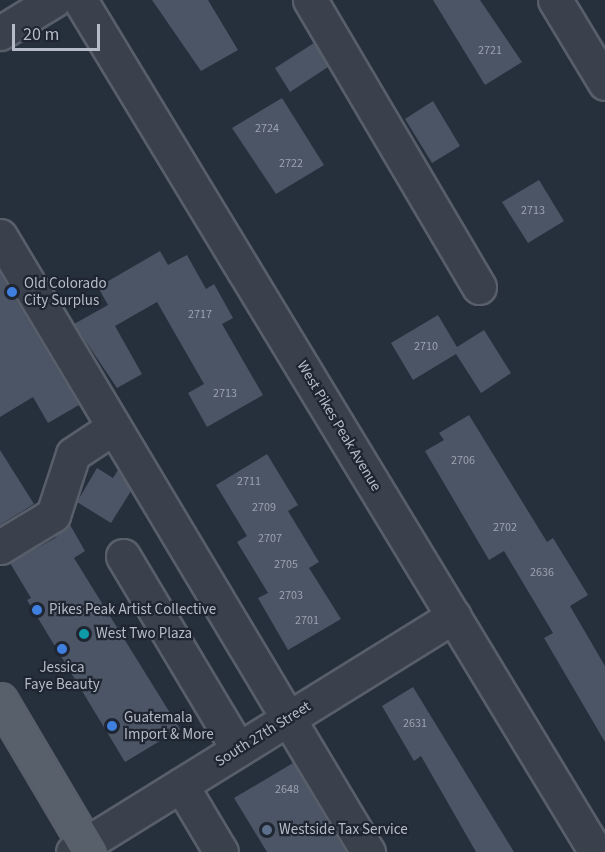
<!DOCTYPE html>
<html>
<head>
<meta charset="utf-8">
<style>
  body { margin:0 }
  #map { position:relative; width:605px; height:852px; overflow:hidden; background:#262f3c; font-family:"Source Sans 3",sans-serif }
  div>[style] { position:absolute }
  .building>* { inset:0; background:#4c5565 }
  .roads { filter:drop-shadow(2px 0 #585f6a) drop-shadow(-2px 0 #585f6a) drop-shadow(0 2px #585f6a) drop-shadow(0 -2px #585f6a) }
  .minor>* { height:33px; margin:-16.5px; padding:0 16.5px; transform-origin:16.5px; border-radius:16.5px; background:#3a414c }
  .major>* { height:33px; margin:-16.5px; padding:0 16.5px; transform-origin:16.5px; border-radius:16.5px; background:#58606c }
  .dots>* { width:16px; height:16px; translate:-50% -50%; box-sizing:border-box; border:3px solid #1f2631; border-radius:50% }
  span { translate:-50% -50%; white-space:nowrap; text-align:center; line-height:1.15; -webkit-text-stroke:4.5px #1f2631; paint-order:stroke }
  .number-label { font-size:12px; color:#9ca2ae }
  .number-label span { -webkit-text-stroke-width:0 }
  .poi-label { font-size:15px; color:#b6bcc7 }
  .left { translate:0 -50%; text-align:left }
  .street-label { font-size:15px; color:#b6bcc7 }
  .scale { position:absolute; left:12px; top:24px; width:88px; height:27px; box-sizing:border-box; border:3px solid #b6bcc7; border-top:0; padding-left:8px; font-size:18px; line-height:21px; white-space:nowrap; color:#b6bcc7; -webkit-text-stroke:4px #1f2631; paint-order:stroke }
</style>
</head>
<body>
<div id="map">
  <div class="building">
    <i style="clip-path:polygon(152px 0,208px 0,238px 50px,201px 71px)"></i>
    <i style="clip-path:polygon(433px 0,480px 0,522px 62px,485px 85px)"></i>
    <i style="clip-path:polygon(314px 43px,328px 67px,290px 92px,275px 68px)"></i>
    <i style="clip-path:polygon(282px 98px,324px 165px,276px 194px,232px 128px)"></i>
    <i style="clip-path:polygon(433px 101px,460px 146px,432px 163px,405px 119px)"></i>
    <i style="clip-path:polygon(539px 180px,564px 221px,528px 243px,502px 202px)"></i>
    <i style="clip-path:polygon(160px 251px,168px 265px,187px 255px,206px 289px,214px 284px,233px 318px,222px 324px,263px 395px,207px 427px,188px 393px,204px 384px,157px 302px,115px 326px,142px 374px,117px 388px,74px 324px,108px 305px,98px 287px)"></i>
    <i style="clip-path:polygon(0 273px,79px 405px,48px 423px,33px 397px,0 417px)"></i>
    <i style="clip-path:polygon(438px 315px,457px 347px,484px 330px,511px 373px,481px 393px,456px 354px,413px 380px,391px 343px)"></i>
    <i style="clip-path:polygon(469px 415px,547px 542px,553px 538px,588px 595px,570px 606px,605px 666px,605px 742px,544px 638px,553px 633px,504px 551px,489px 560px,425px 451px,444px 440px,439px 433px)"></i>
    <i style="clip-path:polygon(0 450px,34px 504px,0 525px)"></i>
    <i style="clip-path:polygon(267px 454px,298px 505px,288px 511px,319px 562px,309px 568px,341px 619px,288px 650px,258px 598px,268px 593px,237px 542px,247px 536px,216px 485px)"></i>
    <i style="clip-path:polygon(97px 468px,113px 478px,118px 470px,131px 491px,111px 523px,77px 502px)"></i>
    <i style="clip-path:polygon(69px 523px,85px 551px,74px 558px,180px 729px,125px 762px,27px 600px,31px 598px,10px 563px,55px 538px)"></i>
    <i style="clip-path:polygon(413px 687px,514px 852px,476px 852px,421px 756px,414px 761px,382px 706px)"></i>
    <i style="clip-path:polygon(293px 763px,346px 852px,267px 852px,234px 798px)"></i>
  </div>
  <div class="roads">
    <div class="minor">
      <i style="left:80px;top:0;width:996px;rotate:58.8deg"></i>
      <i style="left:310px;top:0;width:333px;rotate:59.5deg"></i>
      <i style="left:555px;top:0;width:97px;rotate:58.9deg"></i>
      <i style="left:0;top:33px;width:63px;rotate:-31.4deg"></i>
      <i style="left:0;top:236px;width:718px;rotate:59.15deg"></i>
      <i style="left:0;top:547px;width:62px;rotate:-31.1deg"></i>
      <i style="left:53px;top:515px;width:64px;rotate:-71.8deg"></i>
      <i style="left:73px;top:454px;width:49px;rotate:-33.4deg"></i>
      <i style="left:123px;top:556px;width:225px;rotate:59.2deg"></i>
      <i style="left:181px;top:785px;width:78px;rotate:59.2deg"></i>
      <i style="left:73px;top:852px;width:448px;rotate:-31.8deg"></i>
    </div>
    <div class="major">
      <i style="left:0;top:700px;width:177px;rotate:59.4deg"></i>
    </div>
  </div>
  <div class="dots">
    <i style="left:12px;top:292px;background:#3f7fe0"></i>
    <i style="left:37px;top:610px;background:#3f7fe0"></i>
    <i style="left:84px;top:634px;background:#0f9aa8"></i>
    <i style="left:62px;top:649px;background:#3f7fe0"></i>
    <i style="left:112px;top:726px;background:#3f7fe0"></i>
    <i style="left:267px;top:830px;background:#5c6f8a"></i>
  </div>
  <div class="number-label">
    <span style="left:490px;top:51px">2721</span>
    <span style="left:267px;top:129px">2724</span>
    <span style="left:291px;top:164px">2722</span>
    <span style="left:533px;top:211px">2713</span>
    <span style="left:200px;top:315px">2717</span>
    <span style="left:426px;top:347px">2710</span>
    <span style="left:225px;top:394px">2713</span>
    <span style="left:463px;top:461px">2706</span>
    <span style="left:249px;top:482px">2711</span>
    <span style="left:264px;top:508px">2709</span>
    <span style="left:505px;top:528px">2702</span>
    <span style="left:270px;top:539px">2707</span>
    <span style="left:286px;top:565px">2705</span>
    <span style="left:542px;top:573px">2636</span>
    <span style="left:291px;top:596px">2703</span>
    <span style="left:307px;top:621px">2701</span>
    <span style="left:415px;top:724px">2631</span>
    <span style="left:287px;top:790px">2648</span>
  </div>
  <div class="poi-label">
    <span class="left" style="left:24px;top:292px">Old Colorado<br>City Surplus</span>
    <span class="left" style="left:49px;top:610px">Pikes Peak Artist Collective</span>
    <span class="left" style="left:96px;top:634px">West Two Plaza</span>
    <span style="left:62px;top:676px">Jessica<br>Faye Beauty</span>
    <span class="left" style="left:124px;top:726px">Guatemala<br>Import &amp; More</span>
    <span class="left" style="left:279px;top:830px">Westside Tax Service</span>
  </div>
  <div class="street-label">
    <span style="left:339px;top:426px;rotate:59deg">West Pikes Peak Avenue</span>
    <span style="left:263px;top:734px;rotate:-32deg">South 27th Street</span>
  </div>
  <div class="scale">20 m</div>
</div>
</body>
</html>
